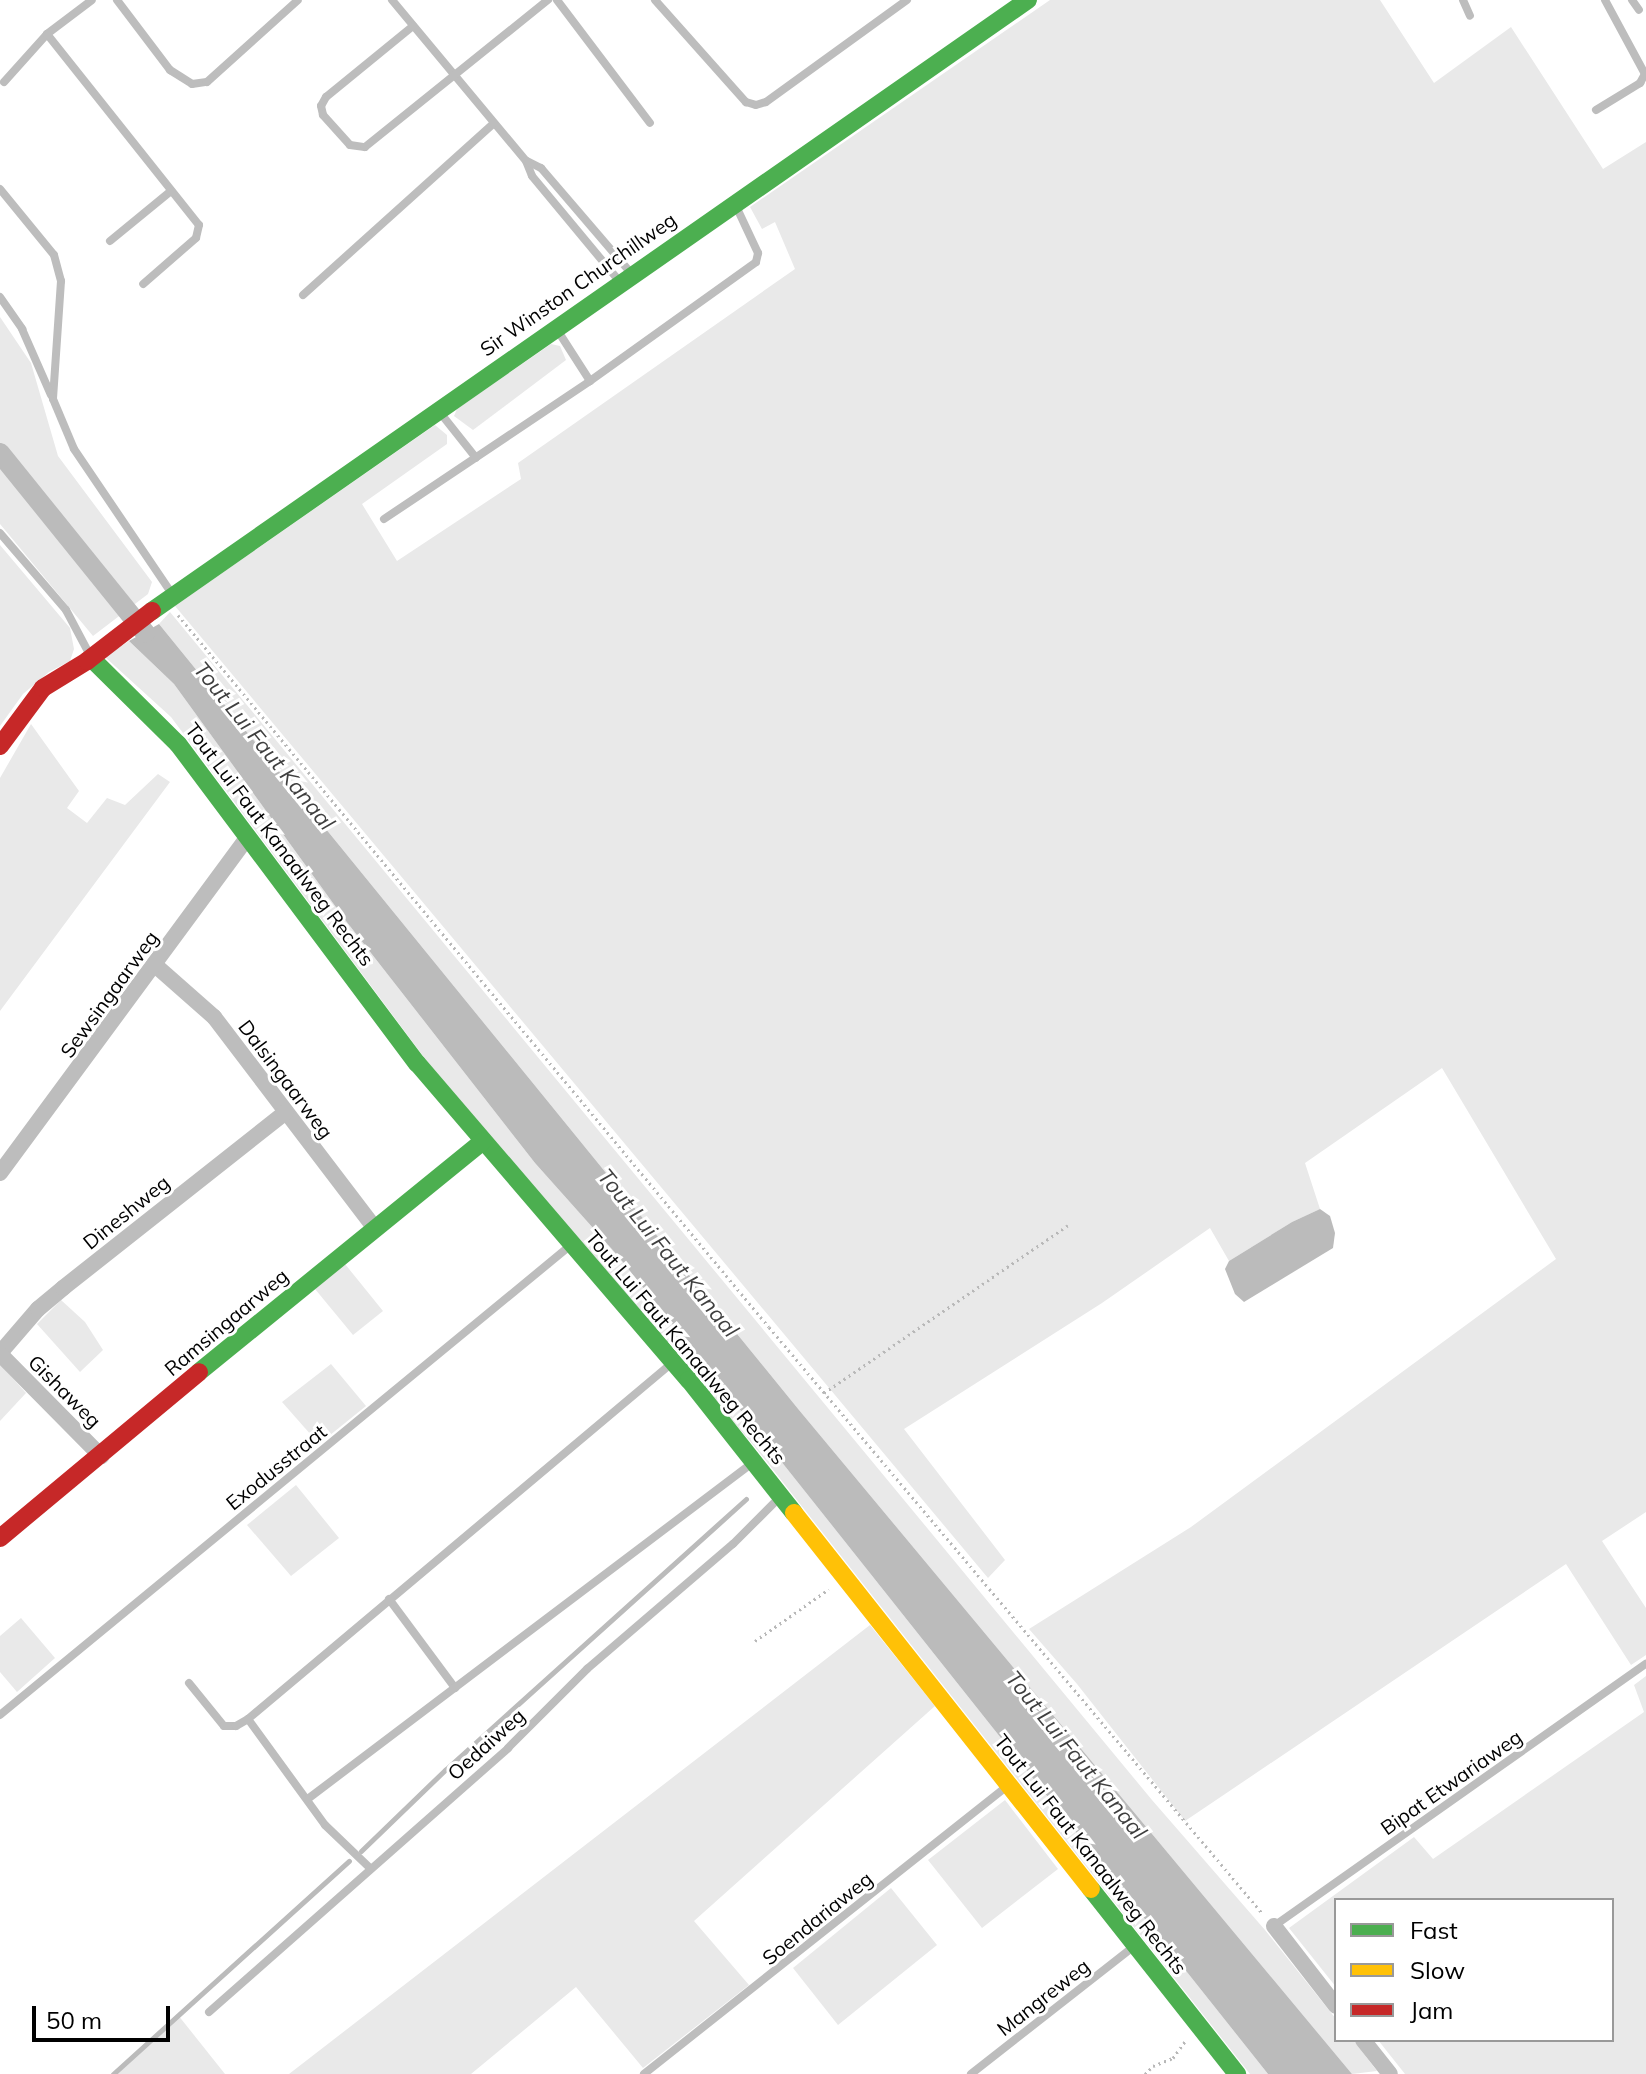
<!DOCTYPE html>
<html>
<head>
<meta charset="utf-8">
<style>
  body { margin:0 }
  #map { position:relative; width:1646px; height:2074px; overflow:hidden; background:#fff; font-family:Mulish,sans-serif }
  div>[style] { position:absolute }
  .green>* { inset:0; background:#e9e9e9 }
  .water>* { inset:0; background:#bbb }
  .stream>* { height:5px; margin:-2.5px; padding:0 2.5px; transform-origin:2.5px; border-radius:2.5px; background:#bbb }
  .canal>* { height:20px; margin:-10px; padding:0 10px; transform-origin:10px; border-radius:10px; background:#bbb }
  .path>* { height:3px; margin-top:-1.5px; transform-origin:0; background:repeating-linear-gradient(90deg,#b8b8b8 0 2px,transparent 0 6px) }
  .lane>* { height:8px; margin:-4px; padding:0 4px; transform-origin:4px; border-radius:4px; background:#bdbdbd }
  .street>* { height:16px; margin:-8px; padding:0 8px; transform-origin:8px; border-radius:8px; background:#bdbdbd }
  .fast>* { height:18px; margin:-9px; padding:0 9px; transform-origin:9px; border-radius:9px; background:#4caf50 }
  .slow>* { height:18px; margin:-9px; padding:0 9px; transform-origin:9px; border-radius:9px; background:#ffc107 }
  .jam>* { height:18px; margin:-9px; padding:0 9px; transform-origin:9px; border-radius:9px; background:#c62828 }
  span { translate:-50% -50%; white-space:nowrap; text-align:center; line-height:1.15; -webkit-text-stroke:6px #fff; paint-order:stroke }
  .street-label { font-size:20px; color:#000 }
  .water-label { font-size:22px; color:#3f3f3f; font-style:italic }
  .legend { position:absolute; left:1334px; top:1898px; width:280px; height:144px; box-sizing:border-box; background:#fff; border:2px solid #999; margin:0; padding:10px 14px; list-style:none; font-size:24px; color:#000 }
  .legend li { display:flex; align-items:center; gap:16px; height:40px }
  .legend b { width:40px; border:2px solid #999 }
  .scale { position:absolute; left:32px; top:2006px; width:138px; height:36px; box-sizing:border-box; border:4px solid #000; border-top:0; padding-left:10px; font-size:24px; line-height:28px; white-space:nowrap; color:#000; -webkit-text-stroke:6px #fff; paint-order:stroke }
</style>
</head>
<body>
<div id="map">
  <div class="green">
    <i style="clip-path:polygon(1050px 0,1380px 0,1434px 83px,1511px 27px,1603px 169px,1646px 142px,1646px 1512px,1602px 1541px,1646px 1608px,1646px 1655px,1631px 1665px,1566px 1564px,1185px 1821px,1077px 1684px,1029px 1629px,1191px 1527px,1556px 1259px,1442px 1068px,1305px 1163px,1320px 1209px,1292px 1222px,1229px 1261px,1210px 1228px,1102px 1303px,904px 1429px,1005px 1560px,988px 1578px,175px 606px,435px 425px,447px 435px,447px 444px,362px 504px,397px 561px,521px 479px,518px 463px,795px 269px,775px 222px,762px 229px,750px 207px)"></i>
    <i style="clip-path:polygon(0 317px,31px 363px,58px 456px,152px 582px,148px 594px,93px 636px,0 524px)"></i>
    <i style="clip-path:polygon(551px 344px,560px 346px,566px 360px,473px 430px,454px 416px,457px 409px)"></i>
    <i style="clip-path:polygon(0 545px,70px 628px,74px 649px,70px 661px,49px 672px,23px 694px,0 726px)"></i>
    <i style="clip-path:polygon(170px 612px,1152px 1800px,1265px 1930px,1336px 2019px,1336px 2040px,1353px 2040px,1377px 2071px,1352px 2074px,799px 1410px,159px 624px)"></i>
    <i style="clip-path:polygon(129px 641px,174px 684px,346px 921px,535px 1163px,618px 1256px,1268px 2074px,1250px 2074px,755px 1447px,435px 1072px,171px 717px,105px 657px)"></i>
    <i style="clip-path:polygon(31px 724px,79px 791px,67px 808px,87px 823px,107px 798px,125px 805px,158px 774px,170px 782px,0 1011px,0 778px)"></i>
    <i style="clip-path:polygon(345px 1264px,383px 1311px,353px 1335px,315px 1289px)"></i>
    <i style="clip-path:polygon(61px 1300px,85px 1322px,103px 1350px,80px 1372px,37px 1324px)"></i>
    <i style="clip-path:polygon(0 1364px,26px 1393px,0 1421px)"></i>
    <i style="clip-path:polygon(331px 1364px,366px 1406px,319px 1444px,282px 1402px)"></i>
    <i style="clip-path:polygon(296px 1485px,339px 1538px,291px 1576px,247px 1525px)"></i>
    <i style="clip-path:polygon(21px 1618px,55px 1658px,17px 1692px,0 1672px,0 1636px)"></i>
    <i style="clip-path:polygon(870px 1625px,935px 1706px,694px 1921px,749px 1985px,643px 2068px,576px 1987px,471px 2074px,289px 2074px)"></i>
    <i style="clip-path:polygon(1646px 1676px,1646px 2074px,1405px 2074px,1378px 2040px,1612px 2040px,1612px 1900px,1336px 1900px,1336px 1987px,1289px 1928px,1414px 1837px,1433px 1859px,1644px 1712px,1634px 1685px)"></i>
    <i style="clip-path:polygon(1005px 1800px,1058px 1869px,982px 1928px,928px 1860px)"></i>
    <i style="clip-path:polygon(891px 1888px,937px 1945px,838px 2025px,793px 1968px)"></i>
    <i style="clip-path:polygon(178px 2015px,225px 2074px,113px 2074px)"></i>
  </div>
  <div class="water">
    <i style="clip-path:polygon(159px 624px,799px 1410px,1352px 2074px,1268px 2074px,618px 1256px,535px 1163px,346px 921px,174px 684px,129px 641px)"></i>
    <i style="clip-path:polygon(1320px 1209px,1330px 1216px,1335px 1233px,1333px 1248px,1244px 1302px,1235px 1294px,1225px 1269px,1229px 1261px,1292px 1222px)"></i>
  </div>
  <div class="stream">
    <i style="left:361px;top:1851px;width:117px;rotate:-44deg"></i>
    <i style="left:445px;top:1770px;width:405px;rotate:-42deg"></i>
    <i style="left:113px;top:2074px;width:318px;rotate:-42.1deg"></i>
  </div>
  <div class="canal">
    <i style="left:0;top:453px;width:231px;rotate:51.1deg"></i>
  </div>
  <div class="path">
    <i style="left:178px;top:615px;width:925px;rotate:50.31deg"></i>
    <i style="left:769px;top:1327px;width:767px;rotate:49.92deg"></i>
    <i style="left:824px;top:1393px;width:296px;rotate:-34.5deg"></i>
    <i style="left:755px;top:1641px;width:90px;rotate:-35.1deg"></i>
    <i style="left:1145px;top:2074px;width:11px;rotate:-45deg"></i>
    <i style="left:1153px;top:2066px;width:22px;rotate:-22deg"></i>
    <i style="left:1173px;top:2058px;width:22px;rotate:-54deg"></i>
  </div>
  <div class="lane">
    <i style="left:117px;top:0;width:88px;rotate:52.9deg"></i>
    <i style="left:170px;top:70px;width:26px;rotate:32deg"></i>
    <i style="left:192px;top:84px;width:15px;rotate:-8deg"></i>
    <i style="left:207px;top:82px;width:122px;rotate:-42deg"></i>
    <i style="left:392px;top:0;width:209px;rotate:50.2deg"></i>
    <i style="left:526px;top:161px;width:16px;rotate:68deg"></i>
    <i style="left:532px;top:176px;width:138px;rotate:50.3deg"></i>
    <i style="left:557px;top:0;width:154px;rotate:52.9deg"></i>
    <i style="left:655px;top:0;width:137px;rotate:48.3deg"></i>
    <i style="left:746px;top:102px;width:10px;rotate:17deg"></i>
    <i style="left:756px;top:105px;width:10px;rotate:-17deg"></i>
    <i style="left:766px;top:102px;width:174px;rotate:-35.9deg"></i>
    <i style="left:1463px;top:0;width:17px;rotate:66deg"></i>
    <i style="left:1632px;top:0;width:12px;rotate:55deg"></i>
    <i style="left:413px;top:26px;width:112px;rotate:140.8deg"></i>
    <i style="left:326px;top:97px;width:10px;rotate:119deg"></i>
    <i style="left:321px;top:106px;width:9px;rotate:77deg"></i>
    <i style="left:323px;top:115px;width:40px;rotate:48deg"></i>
    <i style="left:350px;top:145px;width:15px;rotate:8deg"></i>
    <i style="left:365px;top:147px;width:235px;rotate:-38.8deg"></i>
    <i style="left:47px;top:34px;width:244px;rotate:51.5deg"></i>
    <i style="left:199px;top:225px;width:13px;rotate:103deg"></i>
    <i style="left:196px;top:238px;width:70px;rotate:139deg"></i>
    <i style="left:4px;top:82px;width:64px;rotate:-48.1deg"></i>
    <i style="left:47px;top:34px;width:56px;rotate:-37.1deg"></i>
    <i style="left:1596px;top:110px;width:52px;rotate:-31.5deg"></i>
    <i style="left:1640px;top:83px;width:10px;rotate:-61deg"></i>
    <i style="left:1645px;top:74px;width:84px;rotate:-118.4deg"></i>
    <i style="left:527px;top:161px;width:16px;rotate:27deg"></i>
    <i style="left:541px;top:168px;width:138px;rotate:49.4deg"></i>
    <i style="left:0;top:189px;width:85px;rotate:50.7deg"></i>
    <i style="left:54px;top:255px;width:27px;rotate:75deg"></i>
    <i style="left:61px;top:281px;width:118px;rotate:93.9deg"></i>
    <i style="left:53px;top:399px;width:54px;rotate:67.2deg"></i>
    <i style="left:74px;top:449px;width:175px;rotate:55.9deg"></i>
    <i style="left:110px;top:241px;width:79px;rotate:-39.3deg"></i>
    <i style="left:303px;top:295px;width:256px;rotate:-42deg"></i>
    <i style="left:0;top:297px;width:39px;rotate:55deg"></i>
    <i style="left:22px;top:329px;width:72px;rotate:66.3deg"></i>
    <i style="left:556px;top:328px;width:63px;rotate:57.3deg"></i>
    <i style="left:438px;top:410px;width:61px;rotate:51.6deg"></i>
    <i style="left:384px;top:519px;width:248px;rotate:-33.8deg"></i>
    <i style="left:590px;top:381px;width:204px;rotate:-35.6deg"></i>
    <i style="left:756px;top:262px;width:9px;rotate:-77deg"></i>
    <i style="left:758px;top:253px;width:54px;rotate:-115.1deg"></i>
    <i style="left:0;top:533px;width:101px;rotate:49.4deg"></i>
    <i style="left:66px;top:610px;width:53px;rotate:62deg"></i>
    <i style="left:389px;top:1599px;width:111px;rotate:53.4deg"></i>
    <i style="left:189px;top:1683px;width:55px;rotate:50.9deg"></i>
    <i style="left:224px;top:1726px;width:12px"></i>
    <i style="left:236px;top:1726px;width:14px;rotate:-30deg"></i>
    <i style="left:248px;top:1719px;width:554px;rotate:-40.02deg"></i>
    <i style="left:0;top:1715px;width:740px;rotate:-39.46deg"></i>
    <i style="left:248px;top:1719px;width:131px;rotate:54deg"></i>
    <i style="left:325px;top:1825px;width:62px;rotate:43.7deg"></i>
    <i style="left:309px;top:1798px;width:554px;rotate:-37.08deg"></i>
    <i style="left:1274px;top:1926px;width:455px;rotate:-35.2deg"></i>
    <i style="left:209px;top:2012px;width:399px;rotate:-41.4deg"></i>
    <i style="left:508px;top:1748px;width:112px;rotate:-45deg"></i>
    <i style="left:587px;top:1669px;width:192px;rotate:-40.6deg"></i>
    <i style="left:733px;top:1544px;width:68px;rotate:-45deg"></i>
    <i style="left:644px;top:2074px;width:463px;rotate:-38.4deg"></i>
    <i style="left:971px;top:2074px;width:207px;rotate:-38.1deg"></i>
  </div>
  <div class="street">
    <i style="left:155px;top:965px;width:79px;rotate:41.4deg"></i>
    <i style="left:214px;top:1017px;width:265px;rotate:52.7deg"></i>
    <i style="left:0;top:1173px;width:418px;rotate:-53.6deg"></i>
    <i style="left:0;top:1353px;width:58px;rotate:-49.2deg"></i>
    <i style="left:38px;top:1309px;width:33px;rotate:-40deg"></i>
    <i style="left:63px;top:1288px;width:284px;rotate:-38.3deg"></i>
    <i style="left:0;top:1354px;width:144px;rotate:45.3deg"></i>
    <i style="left:1274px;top:1926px;width:101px;rotate:52.2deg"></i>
    <i style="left:1363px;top:2040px;width:43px;rotate:51.5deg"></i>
  </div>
  <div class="fast">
    <i style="left:152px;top:611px;width:1068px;rotate:-34.9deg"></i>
    <i style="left:91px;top:658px;width:122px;rotate:44.7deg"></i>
    <i style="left:178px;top:744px;width:399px;rotate:53.2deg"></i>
    <i style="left:417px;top:1063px;width:418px;rotate:49.4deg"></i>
    <i style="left:689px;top:1380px;width:169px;rotate:51.7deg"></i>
    <i style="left:199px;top:1372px;width:365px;rotate:-39.1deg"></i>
    <i style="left:1091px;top:1889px;width:236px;rotate:51.7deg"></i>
  </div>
  <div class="slow">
    <i style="left:794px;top:1513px;width:479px;rotate:51.7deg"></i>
  </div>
  <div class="jam">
    <i style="left:0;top:746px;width:72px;rotate:-53.4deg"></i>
    <i style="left:43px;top:688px;width:52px;rotate:-31.5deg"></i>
    <i style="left:87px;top:661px;width:82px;rotate:-37.6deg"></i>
    <i style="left:0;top:1538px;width:259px;rotate:-39.8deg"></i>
  </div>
  <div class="street-label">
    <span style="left:578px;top:284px;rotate:-35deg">Sir Winston Churchillweg</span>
    <span style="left:280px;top:844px;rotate:53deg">Tout Lui Faut Kanaalweg Rechts</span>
    <span style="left:109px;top:994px;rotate:-54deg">Sewsingaarweg</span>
    <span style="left:286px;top:1079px;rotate:53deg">Dalsingaarweg</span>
    <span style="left:126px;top:1212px;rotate:-39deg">Dineshweg</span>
    <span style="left:226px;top:1322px;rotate:-40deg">Ramsingaarweg</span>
    <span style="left:686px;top:1347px;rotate:50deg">Tout Lui Faut Kanaalweg Rechts</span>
    <span style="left:65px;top:1391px;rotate:45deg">Gishaweg</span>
    <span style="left:276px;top:1467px;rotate:-39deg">Exodusstraat</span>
    <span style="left:486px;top:1744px;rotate:-42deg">Oedaiweg</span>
    <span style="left:1451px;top:1782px;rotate:-35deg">Bipat Etwariaweg</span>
    <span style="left:1091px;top:1854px;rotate:52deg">Tout Lui Faut Kanaalweg Rechts</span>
    <span style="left:817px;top:1918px;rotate:-39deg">Soendariaweg</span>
    <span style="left:1043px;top:1997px;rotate:-38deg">Mangreweg</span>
  </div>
  <div class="water-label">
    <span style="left:264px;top:746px;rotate:51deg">Tout Lui Faut Kanaal</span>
    <span style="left:668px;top:1253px;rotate:51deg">Tout Lui Faut Kanaal</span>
    <span style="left:1076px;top:1755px;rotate:51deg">Tout Lui Faut Kanaal</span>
  </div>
  <ul class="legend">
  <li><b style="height:10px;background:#4caf50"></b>Fast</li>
  <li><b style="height:10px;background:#ffc107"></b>Slow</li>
  <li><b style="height:10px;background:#c62828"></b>Jam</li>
  </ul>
  <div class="scale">50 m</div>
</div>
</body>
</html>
